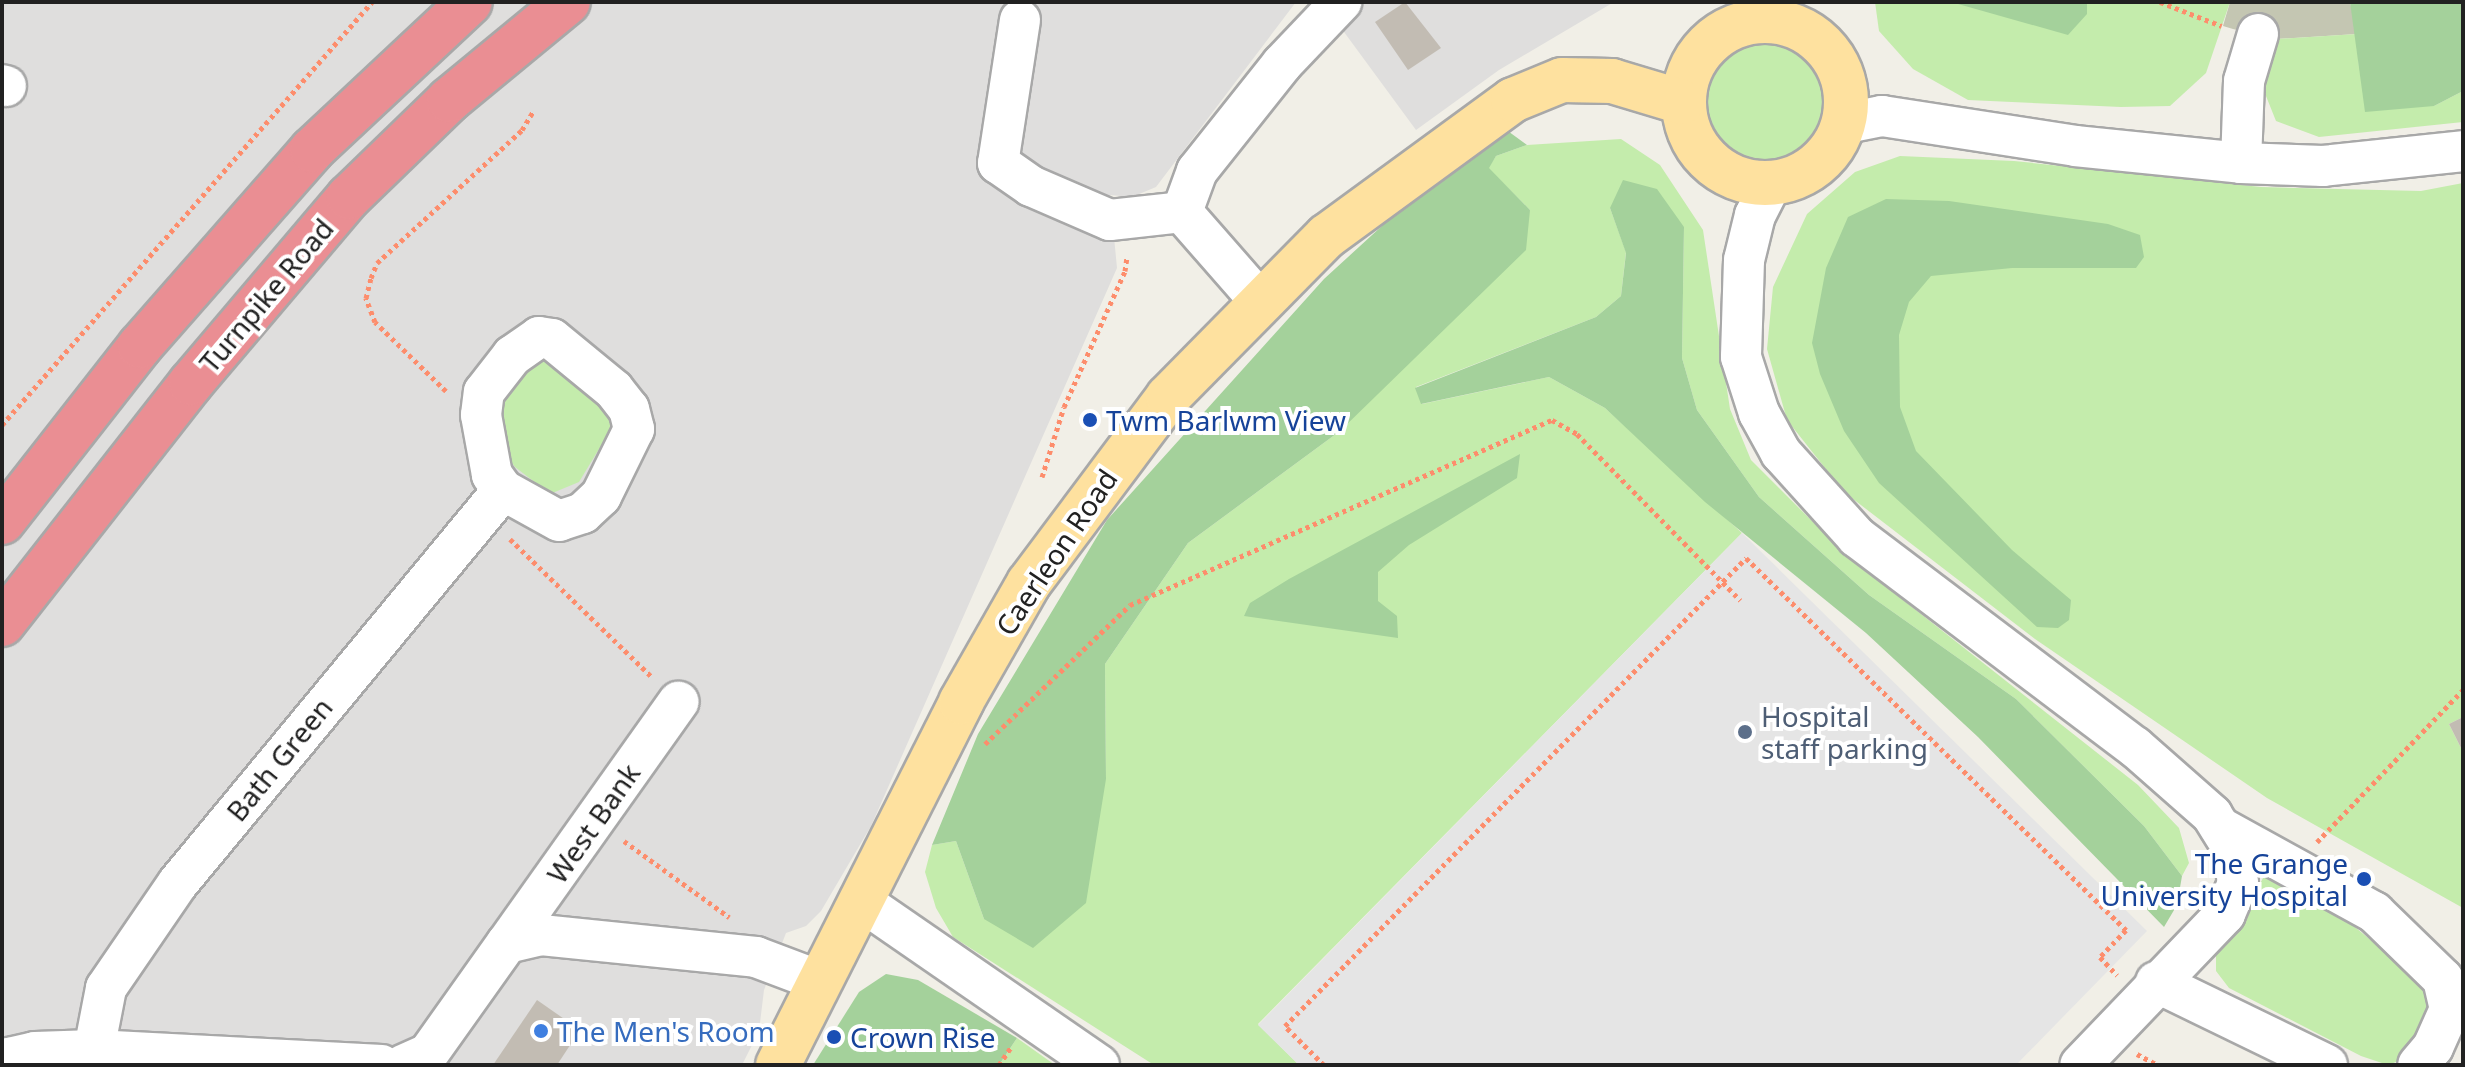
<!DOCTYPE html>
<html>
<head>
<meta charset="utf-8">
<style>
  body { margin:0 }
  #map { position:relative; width:2465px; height:1067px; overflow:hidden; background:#f1efe7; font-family:"Noto Sans",sans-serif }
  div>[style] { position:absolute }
  .residential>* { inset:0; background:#dfdedd }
  .construction>* { inset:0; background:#c4c6b2 }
  .grass>* { inset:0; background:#c4ecac }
  .round { border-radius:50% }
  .forest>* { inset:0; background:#a4d19b }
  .parking>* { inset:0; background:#e5e5e5 }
  .building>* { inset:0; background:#c2bcb3 }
  .path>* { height:5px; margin-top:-2.5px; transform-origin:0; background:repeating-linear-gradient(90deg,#fd8d6c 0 4px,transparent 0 8px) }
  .roads { filter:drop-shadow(2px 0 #a8a8a8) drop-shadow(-2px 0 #a8a8a8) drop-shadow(0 2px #a8a8a8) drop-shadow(0 -2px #a8a8a8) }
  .minor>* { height:40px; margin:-20px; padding:0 20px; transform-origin:20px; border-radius:20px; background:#fff }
  .major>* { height:44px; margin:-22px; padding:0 22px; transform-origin:22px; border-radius:22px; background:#fee19f }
  .major>.ring { margin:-22px; padding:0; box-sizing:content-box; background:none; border:44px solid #fee19f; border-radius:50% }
  .highway>* { height:44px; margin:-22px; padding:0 22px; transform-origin:22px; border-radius:22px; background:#ea8e93 }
  .dots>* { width:22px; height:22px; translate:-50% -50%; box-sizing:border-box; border:4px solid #fff; border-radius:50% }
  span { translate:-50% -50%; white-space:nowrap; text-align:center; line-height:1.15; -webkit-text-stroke:8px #fff; paint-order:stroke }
  .street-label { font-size:28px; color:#212121 }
  .transit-label { font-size:28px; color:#164399 }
  .left { translate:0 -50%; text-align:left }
  .right { translate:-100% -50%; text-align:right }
  .service-label { font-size:28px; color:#4e5e75 }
  .shop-label { font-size:28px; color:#366cbe }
  .frame { position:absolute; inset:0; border:4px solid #212121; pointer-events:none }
</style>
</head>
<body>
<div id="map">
  <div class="residential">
    <i style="clip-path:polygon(2px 2px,1296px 2px,1156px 187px,1132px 197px,1110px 195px,1117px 268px,871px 826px,821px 911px,806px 926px,786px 933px,764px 990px,759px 1031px,742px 1065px,2px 1065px)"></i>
    <i style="clip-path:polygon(1322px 2px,1614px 2px,1499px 70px,1416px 130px)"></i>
  </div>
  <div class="construction">
    <i style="clip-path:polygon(2230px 2px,2350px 2px,2357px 34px,2276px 39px,2233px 29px,2223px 26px)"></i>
  </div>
  <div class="grass">
    <i style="clip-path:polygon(1875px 2px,2230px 2px,2206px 73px,2170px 106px,2121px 107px,1968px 100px,1913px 69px,1879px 31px)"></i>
    <i style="clip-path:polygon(2357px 34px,2359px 68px,2434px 106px,2463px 91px,2463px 122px,2319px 137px,2276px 121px,2264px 91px,2276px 39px)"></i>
    <i class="round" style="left:1706px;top:42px;width:118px;height:118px"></i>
    <i style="clip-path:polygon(1621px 139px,1660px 165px,1703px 230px,1730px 409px,1751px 460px,1846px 555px,2138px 785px,2179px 828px,2189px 863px,2182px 876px,2144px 826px,2016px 699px,1869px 595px,1759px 497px,1697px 410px,1682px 358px,1684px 227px,1610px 208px,1626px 252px,1621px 296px,1596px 317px,1416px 387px,1422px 404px,1549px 377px,1605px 408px,1742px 533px,1258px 1024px,1299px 1065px,1154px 1065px,953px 937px,936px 908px,925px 872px,932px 845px,956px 841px,984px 919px,1106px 779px,1105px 664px,1188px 543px,1340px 431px,1530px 210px,1488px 168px,1496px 156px,1527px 145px)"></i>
    <i style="clip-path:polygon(1900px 156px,2014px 161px,2261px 187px,2421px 191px,2463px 183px,2463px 717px,2449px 724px,2463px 752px,2463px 908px,2267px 798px,2035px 639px,1844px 492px,1787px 420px,1767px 349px,1773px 287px,1807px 214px,1855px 172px)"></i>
    <i style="clip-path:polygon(547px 360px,559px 363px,616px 421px,579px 482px,550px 494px,515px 467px,504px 452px,500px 393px,530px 363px)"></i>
    <i style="clip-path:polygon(2283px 875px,2319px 897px,2428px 988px,2437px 1014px,2409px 1057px,2388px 1065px,2361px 1056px,2229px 988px,2216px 971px,2216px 950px,2239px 925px,2263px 878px)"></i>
    <i style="clip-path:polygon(1017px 1038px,1055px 1065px,999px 1065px)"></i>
  </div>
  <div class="forest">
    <i style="clip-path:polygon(1951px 2px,2087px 2px,2087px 14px,2068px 35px)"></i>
    <i style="clip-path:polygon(2350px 2px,2463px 2px,2463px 91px,2434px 106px,2365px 112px)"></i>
    <i style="clip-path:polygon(1501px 126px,1527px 145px,1496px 156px,1489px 168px,1530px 210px,1526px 250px,1340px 431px,1188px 543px,1105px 664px,1106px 779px,1086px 903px,1033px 948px,984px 919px,956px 841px,932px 845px,978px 734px,1107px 520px,1324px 279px,1465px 150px)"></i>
    <i style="clip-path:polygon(1623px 180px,1657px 189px,1684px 227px,1682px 358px,1697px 410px,1759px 497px,1869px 595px,2016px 699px,2144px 826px,2182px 876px,2177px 905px,2164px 927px,1978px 737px,1866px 633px,1705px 502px,1605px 408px,1549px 377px,1421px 404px,1415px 388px,1596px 317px,1621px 296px,1626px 253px,1610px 208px)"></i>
    <i style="clip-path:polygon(1886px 199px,1949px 201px,2108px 224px,2140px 235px,2144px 257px,2136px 268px,2012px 268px,1931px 276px,1909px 302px,1899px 335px,1900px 407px,1916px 451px,2012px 550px,2071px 600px,2069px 620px,2058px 628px,2037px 627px,1879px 483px,1844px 431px,1820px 374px,1812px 343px,1826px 268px,1848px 217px)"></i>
    <i style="clip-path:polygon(1520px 454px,1517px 478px,1409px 545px,1378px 572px,1378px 601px,1397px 616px,1398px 638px,1244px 616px,1250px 603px,1289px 579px)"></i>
    <i style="clip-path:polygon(886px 974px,918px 980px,1017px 1038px,999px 1065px,813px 1065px,859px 992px)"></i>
  </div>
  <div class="parking">
    <i style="clip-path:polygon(1742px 533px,2147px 931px,2016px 1065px,1299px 1065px,1258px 1025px)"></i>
  </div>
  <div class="building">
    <i style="clip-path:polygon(1405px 2px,1441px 48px,1408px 70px,1375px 22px)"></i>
    <i style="clip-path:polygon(2463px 717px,2463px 752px,2449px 724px)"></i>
    <i style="clip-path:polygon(537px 1000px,580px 1030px,557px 1065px,493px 1065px)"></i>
  </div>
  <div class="path">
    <i style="left:2160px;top:2px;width:66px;rotate:21.2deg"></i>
    <i style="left:446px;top:391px;width:99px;rotate:-135.8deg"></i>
    <i style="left:375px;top:322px;width:26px;rotate:-111deg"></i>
    <i style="left:366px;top:298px;width:21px;rotate:-76deg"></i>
    <i style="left:371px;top:278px;width:16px;rotate:-68deg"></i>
    <i style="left:377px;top:263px;width:197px;rotate:-42.5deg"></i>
    <i style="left:522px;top:130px;width:21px;rotate:-59deg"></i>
    <i style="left:2px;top:425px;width:562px;rotate:-48.82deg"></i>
    <i style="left:1042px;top:477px;width:73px;rotate:-72.6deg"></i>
    <i style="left:1064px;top:407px;width:149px;rotate:-65.8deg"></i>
    <i style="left:1125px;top:271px;width:15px;rotate:-82deg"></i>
    <i style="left:510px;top:539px;width:198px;rotate:44.2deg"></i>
    <i style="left:985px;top:744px;width:201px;rotate:-43.8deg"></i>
    <i style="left:1130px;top:605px;width:461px;rotate:-23.7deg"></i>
    <i style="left:1552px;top:420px;width:29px;rotate:29deg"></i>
    <i style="left:1577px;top:434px;width:233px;rotate:45.5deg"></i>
    <i style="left:624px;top:841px;width:130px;rotate:35.9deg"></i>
    <i style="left:2317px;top:842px;width:211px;rotate:-46.2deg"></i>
    <i style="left:2137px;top:1054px;width:24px;rotate:28deg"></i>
    <i style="left:999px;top:1065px;width:23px;rotate:-56deg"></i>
    <i style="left:1324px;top:1065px;width:55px;rotate:-135deg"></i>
    <i style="left:1285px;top:1026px;width:657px;rotate:-45.43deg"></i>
    <i style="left:1746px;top:558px;width:532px;rotate:44.39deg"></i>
    <i style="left:2126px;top:930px;width:37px;rotate:134deg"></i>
    <i style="left:2100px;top:957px;width:25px;rotate:47deg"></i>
  </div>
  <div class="roads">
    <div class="minor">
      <i style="left:1020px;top:20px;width:145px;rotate:98.7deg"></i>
      <i style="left:998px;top:163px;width:40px;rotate:34.9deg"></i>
      <i style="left:1031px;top:186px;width:86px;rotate:23.3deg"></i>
      <i style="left:1110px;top:220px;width:72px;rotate:-6.3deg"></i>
      <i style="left:2px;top:85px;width:4px;rotate:14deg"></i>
      <i style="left:1842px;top:124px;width:41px;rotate:-11.3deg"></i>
      <i style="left:1882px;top:116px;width:195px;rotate:8.8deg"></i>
      <i style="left:2075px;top:146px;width:167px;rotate:5.8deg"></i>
      <i style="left:2241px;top:163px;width:82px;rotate:2.1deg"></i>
      <i style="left:2323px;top:166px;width:141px;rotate:-6.1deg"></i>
      <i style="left:2241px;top:163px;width:82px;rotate:-87.9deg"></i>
      <i style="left:2244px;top:81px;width:49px;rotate:-73.4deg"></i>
      <i style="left:1771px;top:184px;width:35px;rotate:117deg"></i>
      <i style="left:1755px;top:215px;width:46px;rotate:103.7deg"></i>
      <i style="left:1744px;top:260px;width:97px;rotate:91.8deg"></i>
      <i style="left:1741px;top:357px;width:59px;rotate:72.2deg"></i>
      <i style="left:1759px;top:413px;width:46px;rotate:61.2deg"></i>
      <i style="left:1781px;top:453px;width:113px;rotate:47.9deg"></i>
      <i style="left:1857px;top:537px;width:348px;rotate:37.1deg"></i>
      <i style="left:2135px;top:747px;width:103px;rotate:41.4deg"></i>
      <i style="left:2212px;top:815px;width:39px;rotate:58deg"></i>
      <i style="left:2233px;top:848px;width:35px;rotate:82deg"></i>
      <i style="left:2238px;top:883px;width:34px;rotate:113deg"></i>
      <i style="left:2225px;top:914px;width:209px;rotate:133.8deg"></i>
      <i style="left:1259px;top:300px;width:117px;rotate:-131.2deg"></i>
      <i style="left:1182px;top:212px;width:44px;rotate:-69.9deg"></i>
      <i style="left:1197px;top:171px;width:137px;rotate:-51.5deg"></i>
      <i style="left:1282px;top:64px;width:86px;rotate:-46.4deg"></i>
      <i style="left:539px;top:337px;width:13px;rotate:9deg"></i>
      <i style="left:552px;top:339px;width:80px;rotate:39.4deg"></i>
      <i style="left:614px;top:390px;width:24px;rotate:52deg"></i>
      <i style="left:629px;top:409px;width:21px;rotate:76deg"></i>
      <i style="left:634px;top:429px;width:75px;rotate:116.2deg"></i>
      <i style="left:601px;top:496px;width:25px;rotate:137deg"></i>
      <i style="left:583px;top:513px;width:25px;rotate:162deg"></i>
      <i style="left:559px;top:521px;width:64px;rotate:-151deg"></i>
      <i style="left:503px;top:490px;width:19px;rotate:-126deg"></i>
      <i style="left:492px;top:475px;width:61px;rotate:-100.4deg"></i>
      <i style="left:481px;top:415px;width:23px;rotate:-83deg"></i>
      <i style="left:484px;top:392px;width:46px;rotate:-52.1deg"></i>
      <i style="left:512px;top:356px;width:33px;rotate:-35deg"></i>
      <i style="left:2221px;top:828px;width:175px;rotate:28.8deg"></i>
      <i style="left:2374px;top:912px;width:96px;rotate:44.2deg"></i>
      <i style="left:2443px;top:979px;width:31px;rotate:77deg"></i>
      <i style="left:2450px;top:1009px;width:42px;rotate:114.1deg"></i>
      <i style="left:2433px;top:1047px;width:23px;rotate:130deg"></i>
      <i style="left:861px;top:901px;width:289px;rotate:34.6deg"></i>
      <i style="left:507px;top:943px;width:296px;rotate:-54.6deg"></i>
      <i style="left:2156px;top:982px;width:190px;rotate:25.9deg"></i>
      <i style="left:94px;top:1050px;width:63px;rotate:-79deg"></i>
      <i style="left:106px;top:988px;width:127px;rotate:-55.6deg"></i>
      <i style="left:178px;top:883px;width:510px;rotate:-50.41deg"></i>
      <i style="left:4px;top:1065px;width:9px;rotate:-54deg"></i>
      <i style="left:9px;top:1058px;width:27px;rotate:-13deg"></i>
      <i style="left:35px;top:1052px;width:59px;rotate:-1.9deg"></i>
      <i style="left:94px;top:1050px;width:288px;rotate:3deg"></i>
      <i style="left:403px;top:1065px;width:27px;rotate:-24deg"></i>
      <i style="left:428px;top:1054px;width:136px;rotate:-54.6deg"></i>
      <i style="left:507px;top:943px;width:35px;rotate:-13deg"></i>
      <i style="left:541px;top:935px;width:216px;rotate:5.8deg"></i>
      <i style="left:756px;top:957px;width:68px;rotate:20.6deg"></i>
    </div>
    <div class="major">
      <i class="ring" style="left:1684px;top:21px;width:118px;height:118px"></i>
      <i style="left:778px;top:1065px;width:407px;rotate:-63.2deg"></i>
      <i style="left:961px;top:702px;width:137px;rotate:-60.3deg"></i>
      <i style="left:1029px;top:583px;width:232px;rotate:-53.2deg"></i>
      <i style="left:1168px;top:397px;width:226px;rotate:-45.4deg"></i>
      <i style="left:1327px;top:236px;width:230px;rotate:-36.2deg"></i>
      <i style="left:1513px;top:100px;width:53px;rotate:-22.2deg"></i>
      <i style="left:1562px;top:80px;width:50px;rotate:1.1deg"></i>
      <i style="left:1612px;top:81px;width:73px;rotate:16.7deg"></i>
    </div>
    <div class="highway">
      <i style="left:2px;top:522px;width:224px;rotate:-51.9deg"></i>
      <i style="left:140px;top:346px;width:261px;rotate:-48.7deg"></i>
      <i style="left:312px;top:150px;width:216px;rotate:-43.1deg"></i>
      <i style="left:2px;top:624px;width:306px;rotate:-51.9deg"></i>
      <i style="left:191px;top:383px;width:244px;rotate:-49.7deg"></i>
      <i style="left:349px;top:197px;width:139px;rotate:-44.1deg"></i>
      <i style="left:449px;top:100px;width:154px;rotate:-39.5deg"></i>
    </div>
  </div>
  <div class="dots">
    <i style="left:1090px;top:420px;background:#1a4fb4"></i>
    <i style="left:1745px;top:732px;background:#5c6f8a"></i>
    <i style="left:2364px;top:879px;background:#1a4fb4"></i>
    <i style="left:541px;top:1031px;background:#3f7fe0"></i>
    <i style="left:834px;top:1037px;background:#1a4fb4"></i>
  </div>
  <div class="street-label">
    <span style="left:266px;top:295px;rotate:-50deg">Turnpike Road</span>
    <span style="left:1056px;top:552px;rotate:-56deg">Caerleon Road</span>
    <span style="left:279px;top:759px;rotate:-51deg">Bath Green</span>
    <span style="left:593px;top:823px;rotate:-55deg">West Bank</span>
  </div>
  <div class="transit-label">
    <span class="left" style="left:1106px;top:420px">Twm Barlwm View</span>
    <span class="right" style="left:2348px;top:879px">The Grange<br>University Hospital</span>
    <span class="left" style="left:850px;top:1037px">Crown Rise</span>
  </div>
  <div class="service-label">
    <span class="left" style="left:1761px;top:732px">Hospital<br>staff parking</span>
  </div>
  <div class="shop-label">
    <span class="left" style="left:557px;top:1031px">The Men's Room</span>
  </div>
  <div class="frame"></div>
</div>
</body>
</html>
